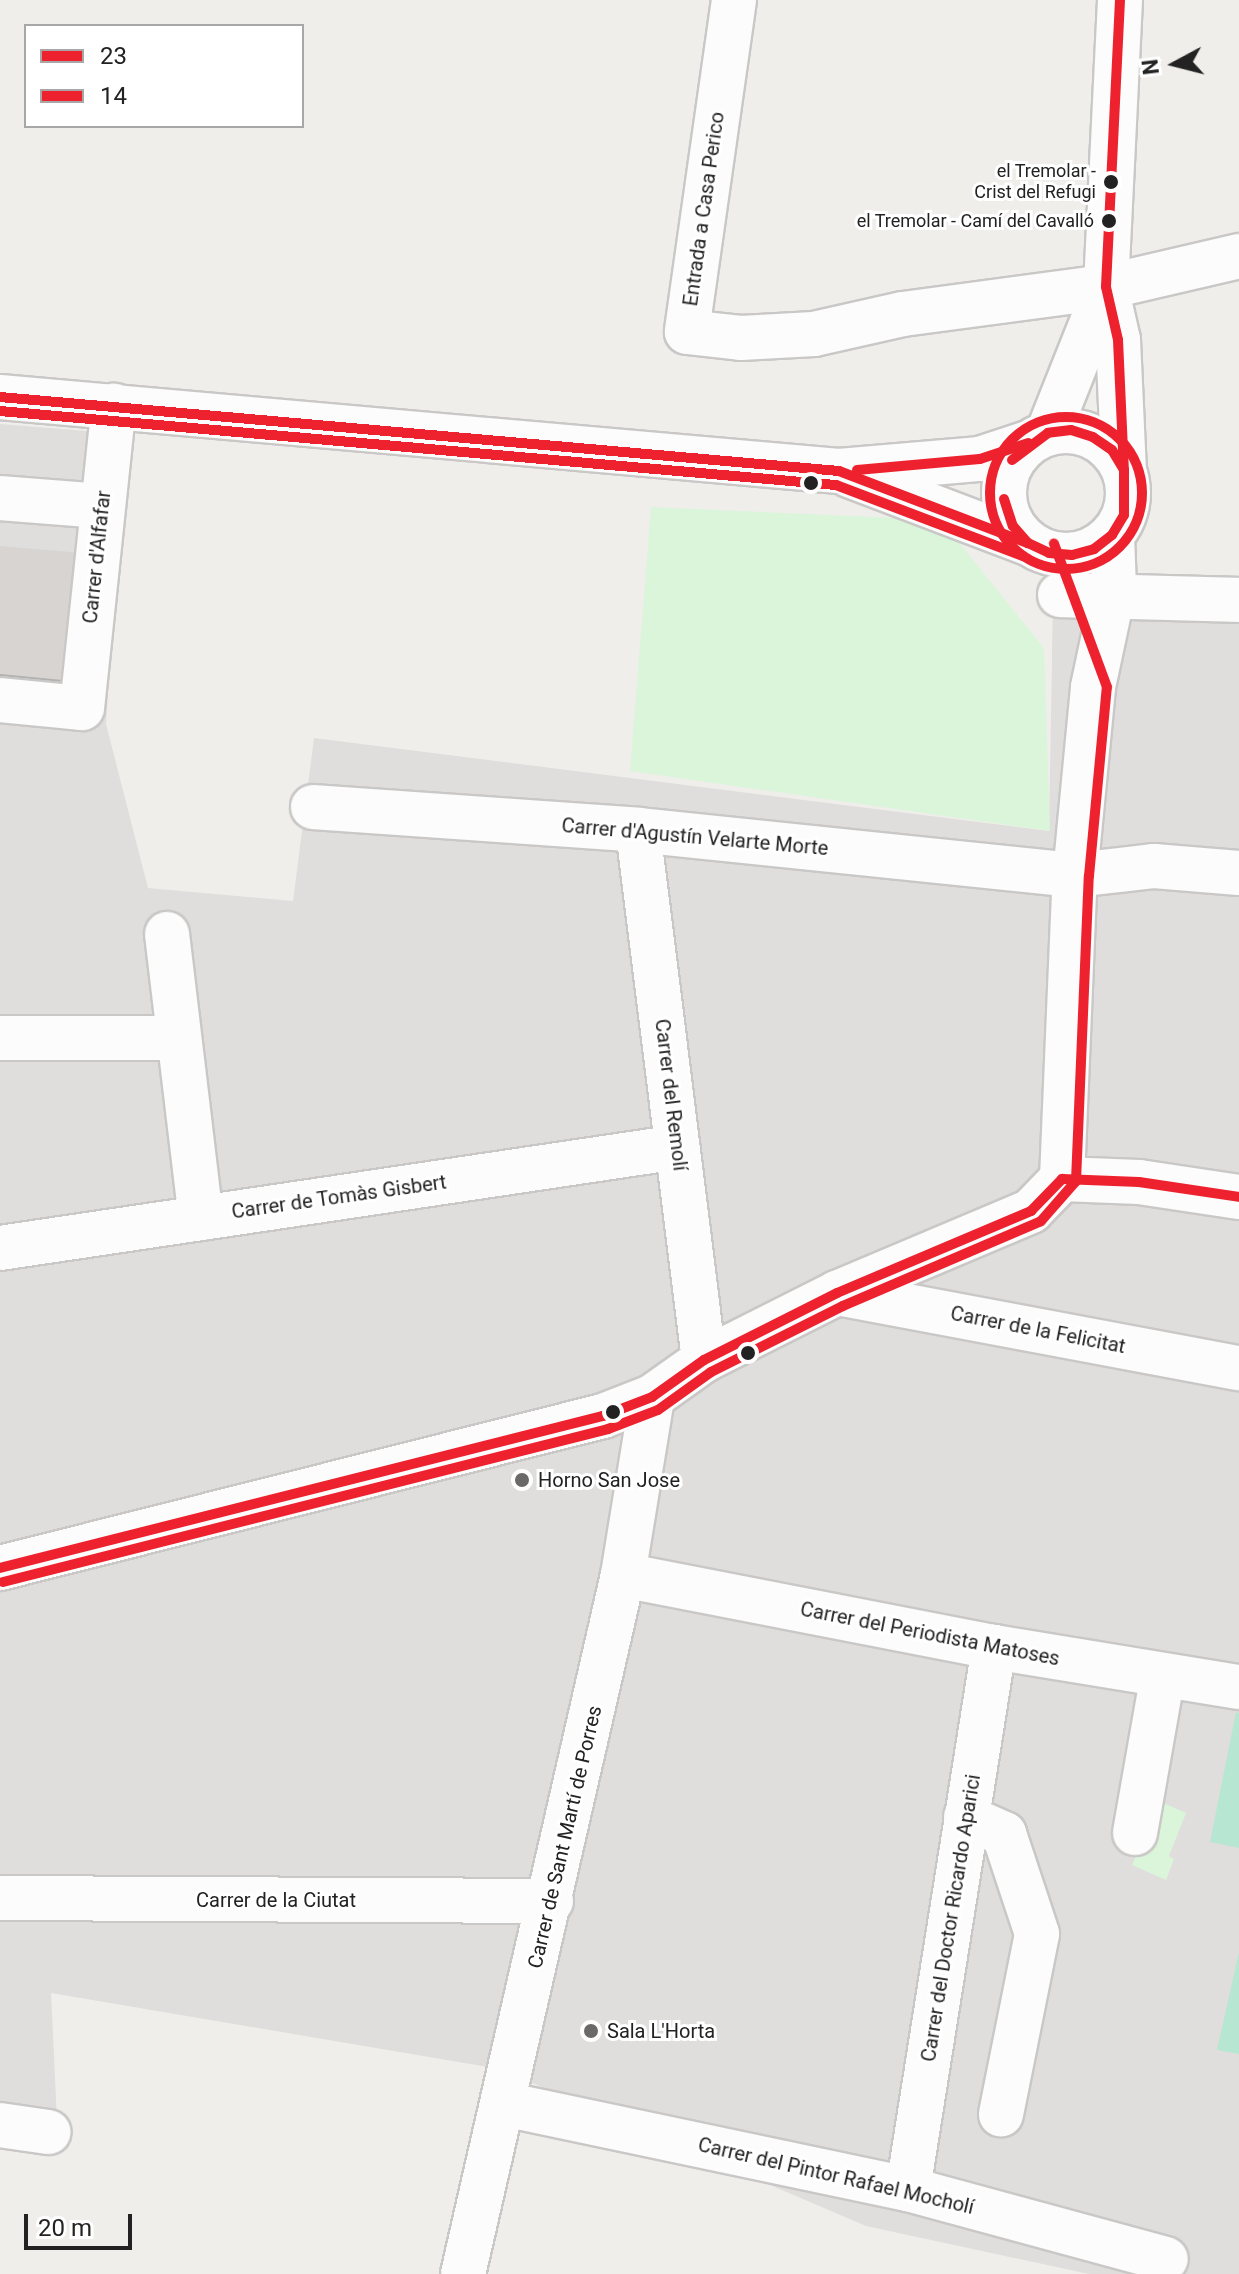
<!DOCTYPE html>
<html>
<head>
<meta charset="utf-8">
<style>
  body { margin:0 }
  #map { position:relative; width:1239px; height:2274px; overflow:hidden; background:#f0eeeb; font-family:Roboto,sans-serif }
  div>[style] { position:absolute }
  .residential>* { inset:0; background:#dfdedc }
  .park>* { inset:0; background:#daf5da }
  .pitch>* { inset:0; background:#b7e6d2 }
  .shadow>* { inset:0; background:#0003 }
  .building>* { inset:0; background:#d7d4d2 }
  .roads { filter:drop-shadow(2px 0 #c9c8c7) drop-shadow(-2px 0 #c9c8c7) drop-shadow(0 2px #c9c8c7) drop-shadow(0 -2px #c9c8c7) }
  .minor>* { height:44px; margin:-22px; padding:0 22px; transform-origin:22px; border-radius:22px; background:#fdfcfc }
  .minor>.ring { margin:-22px; padding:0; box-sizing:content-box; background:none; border:44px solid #fdfcfc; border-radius:50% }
  .bus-1>* { height:10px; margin:-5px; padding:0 5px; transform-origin:5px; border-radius:5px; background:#ed222e }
  .bus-2>* { height:10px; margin:-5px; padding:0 5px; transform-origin:5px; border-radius:5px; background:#ed222e }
  .bus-2>.ring { margin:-5px; padding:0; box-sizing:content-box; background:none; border:10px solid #ed222e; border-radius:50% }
  .dots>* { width:22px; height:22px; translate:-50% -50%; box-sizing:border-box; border:4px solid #fff; border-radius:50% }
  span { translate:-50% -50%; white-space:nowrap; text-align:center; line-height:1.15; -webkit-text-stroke:6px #fff; paint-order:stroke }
  .bus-label { font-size:18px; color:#222 }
  .right { translate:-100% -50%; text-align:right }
  .street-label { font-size:20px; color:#222 }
  .poi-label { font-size:20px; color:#222 }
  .left { translate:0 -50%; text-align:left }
  .legend { position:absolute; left:24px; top:24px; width:280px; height:104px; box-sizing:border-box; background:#fff; border:2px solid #a7a7a7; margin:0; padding:10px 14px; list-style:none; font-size:24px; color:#222 }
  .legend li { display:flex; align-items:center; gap:16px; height:40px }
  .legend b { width:40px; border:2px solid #a7a7a7 }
  .north { position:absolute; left:1135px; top:24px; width:80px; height:80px; -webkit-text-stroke:6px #fff; paint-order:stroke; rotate:263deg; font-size:22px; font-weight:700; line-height:32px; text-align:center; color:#222 }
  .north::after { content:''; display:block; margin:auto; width:28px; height:36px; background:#222; clip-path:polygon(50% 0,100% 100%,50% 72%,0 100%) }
  .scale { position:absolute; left:24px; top:2214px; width:108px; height:36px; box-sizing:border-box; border:4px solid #222; border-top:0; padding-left:10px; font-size:24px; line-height:28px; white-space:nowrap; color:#222; -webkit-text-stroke:6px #fff; paint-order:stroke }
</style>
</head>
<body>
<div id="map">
  <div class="residential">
    <i style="clip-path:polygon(0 424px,124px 434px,106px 724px,148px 888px,293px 901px,314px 738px,1049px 831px,1053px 598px,1239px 609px,1239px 2274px,1089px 2274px,866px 2226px,500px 2069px,51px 1993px,58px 2141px,0 2129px)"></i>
  </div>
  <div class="park">
    <i style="clip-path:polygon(651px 507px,941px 520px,1044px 648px,1050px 831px,630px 771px)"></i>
    <i style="clip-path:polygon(1159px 1801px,1186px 1813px,1169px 1856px,1174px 1859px,1166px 1880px,1132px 1865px)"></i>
  </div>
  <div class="pitch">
    <i style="clip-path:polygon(1236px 1712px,1239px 1713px,1239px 1848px,1210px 1842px)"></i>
    <i style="clip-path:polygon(1239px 1952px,1239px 2054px,1217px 2050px)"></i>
  </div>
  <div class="shadow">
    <i style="clip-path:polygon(0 548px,71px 680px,0 710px)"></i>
  </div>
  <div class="building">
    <i style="clip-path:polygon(0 546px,82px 553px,73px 681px,0 674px)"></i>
  </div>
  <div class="roads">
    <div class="minor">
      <i style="left:734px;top:0;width:335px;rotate:98.1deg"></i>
      <i style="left:687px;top:332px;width:54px;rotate:6.3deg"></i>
      <i style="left:741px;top:338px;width:73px;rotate:-3.1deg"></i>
      <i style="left:814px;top:334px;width:91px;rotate:-12.7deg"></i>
      <i style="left:903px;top:314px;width:205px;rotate:-7.6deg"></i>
      <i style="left:1106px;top:287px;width:137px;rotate:-13.1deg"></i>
      <i style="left:1120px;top:0;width:287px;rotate:92.8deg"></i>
      <i style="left:1106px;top:287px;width:54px;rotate:77.2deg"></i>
      <i style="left:1118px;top:340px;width:130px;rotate:87.4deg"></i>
      <i style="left:0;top:397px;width:842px;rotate:5.04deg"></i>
      <i style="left:839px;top:471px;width:142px;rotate:-4.9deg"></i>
      <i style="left:980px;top:459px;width:51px;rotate:-18.4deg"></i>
      <i class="ring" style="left:1004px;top:431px;width:80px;height:80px"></i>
      <i style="left:1048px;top:433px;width:157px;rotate:-68.3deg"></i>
      <i style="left:849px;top:475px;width:191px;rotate:20.8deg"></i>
      <i style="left:0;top:498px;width:102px;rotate:4.5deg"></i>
      <i style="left:1060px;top:595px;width:179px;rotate:1.6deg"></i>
      <i style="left:0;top:700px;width:82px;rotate:5.6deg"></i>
      <i style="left:82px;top:708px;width:304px;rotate:-84deg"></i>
      <i style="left:313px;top:807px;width:326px;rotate:4deg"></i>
      <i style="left:638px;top:830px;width:439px;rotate:5.9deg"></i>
      <i style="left:1075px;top:875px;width:80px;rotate:-6.5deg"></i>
      <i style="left:1154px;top:866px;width:85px;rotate:4.7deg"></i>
      <i style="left:638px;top:830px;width:534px;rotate:82.9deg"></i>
      <i style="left:167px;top:934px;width:286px;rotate:83.2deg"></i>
      <i style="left:0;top:1038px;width:176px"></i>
      <i style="left:1062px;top:1179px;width:304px;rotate:-87.6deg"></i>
      <i style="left:1075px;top:875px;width:189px;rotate:-84.5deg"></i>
      <i style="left:1093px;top:687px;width:101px;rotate:-78deg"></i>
      <i style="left:1114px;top:588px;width:53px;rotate:-92.2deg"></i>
      <i style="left:1062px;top:1179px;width:77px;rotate:2.2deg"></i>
      <i style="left:1139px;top:1182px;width:101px;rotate:8.5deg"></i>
      <i style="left:0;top:1248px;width:685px;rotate:-8.47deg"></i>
      <i style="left:837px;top:1293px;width:409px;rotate:10.6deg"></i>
      <i style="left:0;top:1568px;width:622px;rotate:-14.15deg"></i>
      <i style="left:603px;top:1416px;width:53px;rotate:-21.2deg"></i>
      <i style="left:652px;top:1397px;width:64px;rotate:-35.4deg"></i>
      <i style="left:704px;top:1360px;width:149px;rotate:-26.7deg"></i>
      <i style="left:837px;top:1293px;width:211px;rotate:-22.9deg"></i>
      <i style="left:1031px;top:1211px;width:45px;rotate:-45.9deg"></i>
      <i style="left:623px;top:1575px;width:378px;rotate:11deg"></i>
      <i style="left:994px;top:1647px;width:248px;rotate:9.3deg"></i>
      <i style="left:966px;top:1817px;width:42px;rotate:24.1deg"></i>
      <i style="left:1004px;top:1834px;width:105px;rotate:71.7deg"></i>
      <i style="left:1037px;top:1934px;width:184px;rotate:101.3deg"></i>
      <i style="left:1135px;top:1833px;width:160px;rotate:-80deg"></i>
      <i style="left:0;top:1898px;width:551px;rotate:0.31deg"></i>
      <i style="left:504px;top:2104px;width:413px;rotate:11.9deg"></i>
      <i style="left:908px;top:2189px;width:267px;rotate:15.2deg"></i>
      <i style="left:0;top:2125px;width:49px;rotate:8.3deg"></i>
      <i style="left:908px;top:2189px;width:549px;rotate:-80.98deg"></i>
      <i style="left:463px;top:2274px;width:717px;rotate:-77.11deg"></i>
      <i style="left:623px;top:1575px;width:180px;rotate:-80.7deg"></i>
    </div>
  </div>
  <div class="bus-1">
    <i style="left:1120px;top:0;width:287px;rotate:92.8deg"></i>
    <i style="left:1106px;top:287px;width:54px;rotate:77.2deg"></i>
    <i style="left:1118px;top:340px;width:130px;rotate:87.4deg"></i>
    <i style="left:0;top:397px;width:842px;rotate:5.04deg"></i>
    <i style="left:839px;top:471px;width:202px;rotate:20.9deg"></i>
    <i style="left:857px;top:470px;width:123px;rotate:-5.1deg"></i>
    <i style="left:980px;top:459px;width:51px;rotate:-18.4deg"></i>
    <i style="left:1004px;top:499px;width:28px;rotate:72deg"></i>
    <i style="left:1013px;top:526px;width:23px;rotate:49deg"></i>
    <i style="left:1028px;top:543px;width:23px;rotate:25deg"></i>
    <i style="left:1049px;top:553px;width:23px;rotate:5deg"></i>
    <i style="left:1072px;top:555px;width:23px;rotate:-15deg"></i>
    <i style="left:1094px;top:549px;width:23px;rotate:-38deg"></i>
    <i style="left:1112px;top:535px;width:23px;rotate:-59deg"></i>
    <i style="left:1124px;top:515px;width:45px;rotate:-90deg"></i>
    <i style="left:1124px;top:470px;width:23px;rotate:-121deg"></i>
    <i style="left:1112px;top:450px;width:23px;rotate:-146deg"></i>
    <i style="left:1093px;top:437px;width:23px;rotate:-162deg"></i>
    <i style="left:1071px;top:430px;width:23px;rotate:173deg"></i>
    <i style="left:1048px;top:433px;width:45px;rotate:143.1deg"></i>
    <i style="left:1062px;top:1179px;width:77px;rotate:2.2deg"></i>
    <i style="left:1139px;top:1182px;width:101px;rotate:8.5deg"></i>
    <i style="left:0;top:1568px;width:622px;rotate:-14.15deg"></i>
    <i style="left:603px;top:1416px;width:53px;rotate:-21.2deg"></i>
    <i style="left:652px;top:1397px;width:64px;rotate:-35.4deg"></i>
    <i style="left:704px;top:1360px;width:149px;rotate:-26.7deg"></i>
    <i style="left:837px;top:1293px;width:211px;rotate:-22.9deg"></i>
    <i style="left:1031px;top:1211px;width:45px;rotate:-45.9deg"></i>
  </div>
  <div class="bus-2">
    <i style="left:0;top:411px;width:839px;rotate:5.06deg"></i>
    <i style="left:836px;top:485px;width:200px;rotate:20.8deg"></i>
    <i class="ring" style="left:990px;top:417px;width:142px;height:142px"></i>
    <i style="left:3px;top:1582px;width:624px;rotate:-14.19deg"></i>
    <i style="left:608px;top:1429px;width:53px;rotate:-20.8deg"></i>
    <i style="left:658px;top:1410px;width:65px;rotate:-35.6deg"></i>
    <i style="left:711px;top:1372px;width:148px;rotate:-26.6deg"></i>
    <i style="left:843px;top:1306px;width:215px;rotate:-23.2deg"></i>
    <i style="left:1041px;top:1221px;width:53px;rotate:-48.8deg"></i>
    <i style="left:1076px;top:1181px;width:305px;rotate:-87.6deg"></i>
    <i style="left:1089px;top:876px;width:190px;rotate:-84.6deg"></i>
    <i style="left:1107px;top:687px;width:153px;rotate:-110.3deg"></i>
  </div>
  <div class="dots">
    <i style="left:1111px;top:182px;background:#222"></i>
    <i style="left:1109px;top:221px;background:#222"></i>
    <i style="left:811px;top:483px;background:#222"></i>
    <i style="left:748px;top:1353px;background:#222"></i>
    <i style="left:613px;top:1412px;background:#222"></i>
    <i style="left:522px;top:1480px;background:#6a6968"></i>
    <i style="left:591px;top:2031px;background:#6a6968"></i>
  </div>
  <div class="bus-label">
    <span class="right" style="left:1096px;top:182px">el Tremolar -<br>Crist del Refugi</span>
    <span class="right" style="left:1094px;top:221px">el Tremolar - Camí del Cavalló</span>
  </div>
  <div class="street-label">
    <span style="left:704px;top:209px;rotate:-82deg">Entrada a Casa Perico</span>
    <span style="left:97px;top:557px;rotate:-84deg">Carrer d'Alfafar</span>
    <span style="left:695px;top:837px;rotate:5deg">Carrer d'Agustín Velarte Morte</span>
    <span style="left:671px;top:1095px;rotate:83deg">Carrer del Remolí</span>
    <span style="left:339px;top:1197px;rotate:-8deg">Carrer de Tomàs Gisbert</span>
    <span style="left:1038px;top:1330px;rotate:11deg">Carrer de la Felicitat</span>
    <span style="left:930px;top:1634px;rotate:11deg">Carrer del Periodista Matoses</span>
    <span style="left:565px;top:1837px;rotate:-77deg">Carrer de Sant Martí de Porres</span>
    <span style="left:276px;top:1900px">Carrer de la Ciutat</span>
    <span style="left:951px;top:1918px;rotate:-81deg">Carrer del Doctor Ricardo Aparici</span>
    <span style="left:836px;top:2176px;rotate:13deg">Carrer del Pintor Rafael Mocholí</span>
  </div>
  <div class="poi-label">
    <span class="left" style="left:538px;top:1480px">Horno San Jose</span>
    <span class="left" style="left:607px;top:2031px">Sala L'Horta</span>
  </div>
  <ul class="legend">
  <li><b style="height:10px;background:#ed222e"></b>23</li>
  <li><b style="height:10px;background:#ed222e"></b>14</li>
  </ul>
  <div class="north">N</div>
  <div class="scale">20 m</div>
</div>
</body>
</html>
